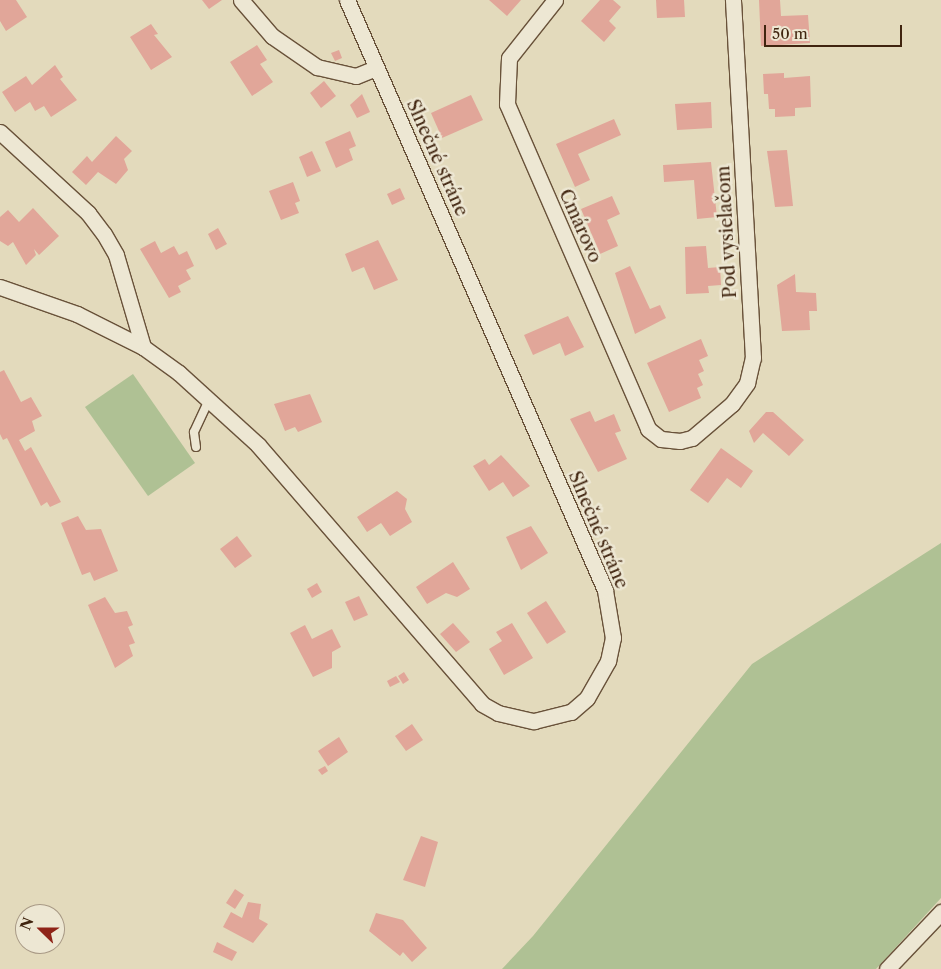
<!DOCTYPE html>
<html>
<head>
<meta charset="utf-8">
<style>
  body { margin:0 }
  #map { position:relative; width:941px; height:969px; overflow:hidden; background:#e3dabc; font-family:"Libre Caslon Text",serif }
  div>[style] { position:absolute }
  .green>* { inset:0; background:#afc194 }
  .building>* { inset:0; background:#e1a699 }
  .roads { filter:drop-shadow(1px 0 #69523a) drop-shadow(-1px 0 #69523a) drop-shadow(0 1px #69523a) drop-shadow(0 -1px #69523a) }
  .service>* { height:8px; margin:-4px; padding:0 4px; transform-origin:4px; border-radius:4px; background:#ede7d3 }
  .minor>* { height:15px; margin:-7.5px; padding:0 7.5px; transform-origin:7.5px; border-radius:7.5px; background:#ede7d3 }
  span { translate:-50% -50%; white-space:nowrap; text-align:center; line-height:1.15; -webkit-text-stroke:5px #ede7d3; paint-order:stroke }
  .street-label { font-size:18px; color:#40240f }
  .north { position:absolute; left:15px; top:904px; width:50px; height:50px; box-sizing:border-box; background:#ede7d3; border:1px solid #a89985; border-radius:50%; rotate:292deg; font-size:14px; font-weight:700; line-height:20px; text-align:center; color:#40240f }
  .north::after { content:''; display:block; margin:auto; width:18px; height:22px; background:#8f2418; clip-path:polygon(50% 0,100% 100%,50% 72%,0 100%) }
  .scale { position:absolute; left:764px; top:25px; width:138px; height:22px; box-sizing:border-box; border:2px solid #40240f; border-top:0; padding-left:6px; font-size:15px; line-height:18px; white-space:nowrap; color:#40240f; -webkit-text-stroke:4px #ede7d3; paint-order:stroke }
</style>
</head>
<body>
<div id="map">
  <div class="green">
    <i style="clip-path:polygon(133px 374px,195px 463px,148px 496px,85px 407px)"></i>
    <i style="clip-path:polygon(941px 543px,941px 898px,876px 969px,502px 969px,533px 936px,752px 664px)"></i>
  </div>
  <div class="building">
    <i style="clip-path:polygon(0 0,16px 0,27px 17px,6px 31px,0 21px)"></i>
    <i style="clip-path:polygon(202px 0,222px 0,209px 9px)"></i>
    <i style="clip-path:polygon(489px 0,521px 0,507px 16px)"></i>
    <i style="clip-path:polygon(600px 0,613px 0,621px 7px,609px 21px,616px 28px,604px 42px,581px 21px)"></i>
    <i style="clip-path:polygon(656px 0,684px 0,685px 17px,657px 18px)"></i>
    <i style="clip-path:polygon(759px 0,780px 0,781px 16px,808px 15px,810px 43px,761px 46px)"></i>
    <i style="clip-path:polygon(151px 24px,158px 34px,154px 35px,172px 57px,151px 70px,130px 37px)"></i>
    <i style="clip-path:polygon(257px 45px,267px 60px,260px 64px,273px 82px,252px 96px,230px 62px)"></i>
    <i style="clip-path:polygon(339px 50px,342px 58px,335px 61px,331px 53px)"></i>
    <i style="clip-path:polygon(55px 65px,63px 77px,60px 79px,77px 100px,51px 117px,44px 106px,35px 111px,30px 102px,15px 112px,2px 92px,26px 76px,32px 85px)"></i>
    <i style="clip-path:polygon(784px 73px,784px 78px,810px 76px,811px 107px,795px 108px,795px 116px,775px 117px,775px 109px,769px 109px,768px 94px,764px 94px,763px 74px)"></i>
    <i style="clip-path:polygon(324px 81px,336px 96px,321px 108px,310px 93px)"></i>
    <i style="clip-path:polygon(362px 94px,370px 112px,357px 118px,350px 105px)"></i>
    <i style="clip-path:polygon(471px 95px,483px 120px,442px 138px,431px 113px)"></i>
    <i style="clip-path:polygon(711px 102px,712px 128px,677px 130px,675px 104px)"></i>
    <i style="clip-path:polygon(614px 119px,621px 135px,578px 154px,590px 180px,575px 187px,556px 144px)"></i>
    <i style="clip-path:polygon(350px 131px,356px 146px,349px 149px,353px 160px,336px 168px,325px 142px)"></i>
    <i style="clip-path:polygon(116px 136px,132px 151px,124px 159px,128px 170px,116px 184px,98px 172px,86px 185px,72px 172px,87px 156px,92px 162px)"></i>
    <i style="clip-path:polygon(787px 150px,793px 206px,775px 207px,767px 151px)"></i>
    <i style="clip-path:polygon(312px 151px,321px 171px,307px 177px,299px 157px)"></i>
    <i style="clip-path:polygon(711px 162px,717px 217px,697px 219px,694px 180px,664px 182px,663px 165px)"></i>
    <i style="clip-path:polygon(293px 182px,300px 201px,295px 203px,299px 213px,281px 220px,269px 191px)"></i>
    <i style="clip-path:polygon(400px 188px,405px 199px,392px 205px,387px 194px)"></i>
    <i style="clip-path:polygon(612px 196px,620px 214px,607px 220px,618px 246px,600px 254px,581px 209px)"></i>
    <i style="clip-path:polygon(33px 208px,59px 236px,39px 255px,34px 249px,36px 255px,26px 265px,13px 242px,8px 246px,0 241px,0 217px,8px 210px,19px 222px)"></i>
    <i style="clip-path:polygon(218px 228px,227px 244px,216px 250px,208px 234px)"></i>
    <i style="clip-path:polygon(378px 240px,398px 280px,374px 290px,364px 267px,352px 272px,345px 254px)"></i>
    <i style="clip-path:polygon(155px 241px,161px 253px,174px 246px,179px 255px,187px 251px,194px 266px,186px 270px,191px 279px,178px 286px,181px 292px,169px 298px,140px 249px)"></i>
    <i style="clip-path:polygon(706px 246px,708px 268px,720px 267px,721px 285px,708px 286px,709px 293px,686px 294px,685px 247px)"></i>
    <i style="clip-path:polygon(630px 266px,650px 309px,660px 305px,666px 318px,635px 334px,615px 273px)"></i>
    <i style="clip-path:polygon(795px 274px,796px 292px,816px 293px,817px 311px,809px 311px,810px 330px,782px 331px,777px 285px)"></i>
    <i style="clip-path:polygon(568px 316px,584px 347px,565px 356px,560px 343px,533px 355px,524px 335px)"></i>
    <i style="clip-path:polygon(701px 339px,708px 356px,699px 360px,704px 371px,698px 374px,703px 385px,697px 388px,701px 398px,669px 412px,647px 363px)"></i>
    <i style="clip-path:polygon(4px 370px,21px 402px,31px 397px,42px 416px,32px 421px,35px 431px,19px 440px,25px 451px,31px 447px,61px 502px,50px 507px,47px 502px,41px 506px,7px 438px,3px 440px,0 434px,0 372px)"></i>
    <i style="clip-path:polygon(310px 394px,322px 422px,298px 432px,295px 427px,285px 431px,274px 404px)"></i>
    <i style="clip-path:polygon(590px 411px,595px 422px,614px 414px,621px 431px,615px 433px,627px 459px,598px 472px,570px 419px)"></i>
    <i style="clip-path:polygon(766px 412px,773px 412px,804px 440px,789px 456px,763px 433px,754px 443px,749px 431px)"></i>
    <i style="clip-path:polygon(721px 448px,753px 471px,741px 488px,727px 478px,708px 503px,690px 490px)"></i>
    <i style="clip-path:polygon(501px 455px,530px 486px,513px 497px,503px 482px,489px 491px,473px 466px,485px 459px,489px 465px)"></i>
    <i style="clip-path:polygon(397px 491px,407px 499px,405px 509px,412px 522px,390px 536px,381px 523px,367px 532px,357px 517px)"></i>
    <i style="clip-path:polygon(78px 516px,86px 530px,101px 529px,118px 571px,94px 581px,90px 572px,82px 575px,61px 523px)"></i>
    <i style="clip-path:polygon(531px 526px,548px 553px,521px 570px,506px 537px)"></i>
    <i style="clip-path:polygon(237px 536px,252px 556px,235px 568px,220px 549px)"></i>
    <i style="clip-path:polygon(453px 562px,470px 589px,457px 597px,446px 593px,427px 604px,416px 587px)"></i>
    <i style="clip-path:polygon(317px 583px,322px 592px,312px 598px,307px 589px)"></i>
    <i style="clip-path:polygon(359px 596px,368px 615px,354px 621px,345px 602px)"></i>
    <i style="clip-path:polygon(105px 597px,115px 613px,127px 611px,133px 625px,128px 627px,135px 643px,129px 645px,133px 656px,115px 668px,88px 605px)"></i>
    <i style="clip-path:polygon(546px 601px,566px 632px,547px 644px,527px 613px)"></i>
    <i style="clip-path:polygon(453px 623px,470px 642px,456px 652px,440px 634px)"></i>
    <i style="clip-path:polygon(512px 623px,533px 658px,504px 675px,489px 649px,502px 641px,496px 632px)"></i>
    <i style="clip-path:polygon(305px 625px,312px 639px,332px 629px,341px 647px,332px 652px,332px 668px,313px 677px,290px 633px)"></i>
    <i style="clip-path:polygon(404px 672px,409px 680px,403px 684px,398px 676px)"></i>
    <i style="clip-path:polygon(396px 676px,400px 682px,390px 687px,387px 681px)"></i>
    <i style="clip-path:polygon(412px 724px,423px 740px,406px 751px,395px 736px)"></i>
    <i style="clip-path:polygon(339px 737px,348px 752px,328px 766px,318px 751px)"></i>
    <i style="clip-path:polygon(325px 766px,328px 771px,322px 775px,318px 770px)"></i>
    <i style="clip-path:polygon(421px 836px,438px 842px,425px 887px,403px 880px)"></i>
    <i style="clip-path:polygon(235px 889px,244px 895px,235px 909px,226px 903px)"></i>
    <i style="clip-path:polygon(248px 902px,261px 904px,259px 919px,268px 924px,253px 943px,223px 927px,231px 912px,242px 918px)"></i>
    <i style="clip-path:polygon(376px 913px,403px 920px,427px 948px,412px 962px,403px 952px,400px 956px,369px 931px)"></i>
    <i style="clip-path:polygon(217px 942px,237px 952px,232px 961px,213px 952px)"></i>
  </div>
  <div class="roads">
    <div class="service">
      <i style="left:196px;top:447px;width:15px;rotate:-98deg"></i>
      <i style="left:194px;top:432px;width:35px;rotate:-65deg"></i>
    </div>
    <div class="minor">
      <i style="left:241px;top:0;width:48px;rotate:49.3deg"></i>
      <i style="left:272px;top:36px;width:55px;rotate:34.6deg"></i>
      <i style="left:317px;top:67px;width:40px;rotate:13deg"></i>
      <i style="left:356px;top:76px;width:22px;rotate:-22deg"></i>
      <i style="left:555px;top:0;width:74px;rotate:128.4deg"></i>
      <i style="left:509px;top:58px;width:46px;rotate:92.5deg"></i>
      <i style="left:507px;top:104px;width:354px;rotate:66.5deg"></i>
      <i style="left:648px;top:429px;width:16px;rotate:38deg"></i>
      <i style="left:661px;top:439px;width:19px;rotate:6deg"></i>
      <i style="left:680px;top:441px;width:12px;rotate:-14deg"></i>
      <i style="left:692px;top:438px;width:52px;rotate:-40.4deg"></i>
      <i style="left:732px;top:404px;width:26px;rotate:-54deg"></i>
      <i style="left:747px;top:383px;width:26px;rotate:-77deg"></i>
      <i style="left:753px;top:358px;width:359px;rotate:-93.2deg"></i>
      <i style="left:0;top:132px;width:120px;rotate:42.6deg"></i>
      <i style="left:88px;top:213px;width:26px;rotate:53deg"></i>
      <i style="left:104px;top:234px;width:24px;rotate:60deg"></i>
      <i style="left:116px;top:255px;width:96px;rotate:73.6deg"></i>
      <i style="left:0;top:287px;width:82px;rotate:19.3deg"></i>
      <i style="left:77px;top:314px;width:74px;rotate:26.6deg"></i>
      <i style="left:143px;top:347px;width:44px;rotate:35.8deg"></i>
      <i style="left:179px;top:373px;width:107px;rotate:42.3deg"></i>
      <i style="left:258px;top:445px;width:342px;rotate:49.1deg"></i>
      <i style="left:482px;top:704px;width:18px;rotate:29deg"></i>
      <i style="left:498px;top:713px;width:37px;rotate:13deg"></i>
      <i style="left:534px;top:721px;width:38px;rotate:-14deg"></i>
      <i style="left:571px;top:712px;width:21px;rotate:-41deg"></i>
      <i style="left:587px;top:698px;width:43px;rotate:-60.4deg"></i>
      <i style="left:608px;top:661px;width:24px;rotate:-78deg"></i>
      <i style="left:613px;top:638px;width:49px;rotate:-99.5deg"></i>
      <i style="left:605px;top:590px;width:644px;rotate:-113.62deg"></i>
      <i style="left:887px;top:969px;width:79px;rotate:-46.5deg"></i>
    </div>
  </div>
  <div class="street-label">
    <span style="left:437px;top:158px;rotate:66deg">Slnečné stráne</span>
    <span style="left:580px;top:226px;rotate:66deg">Cmárovo</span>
    <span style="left:727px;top:232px;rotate:-93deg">Pod vysielačom</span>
    <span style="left:598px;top:530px;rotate:67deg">Slnečné stráne</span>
  </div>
  <div class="north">N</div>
  <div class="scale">50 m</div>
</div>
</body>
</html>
